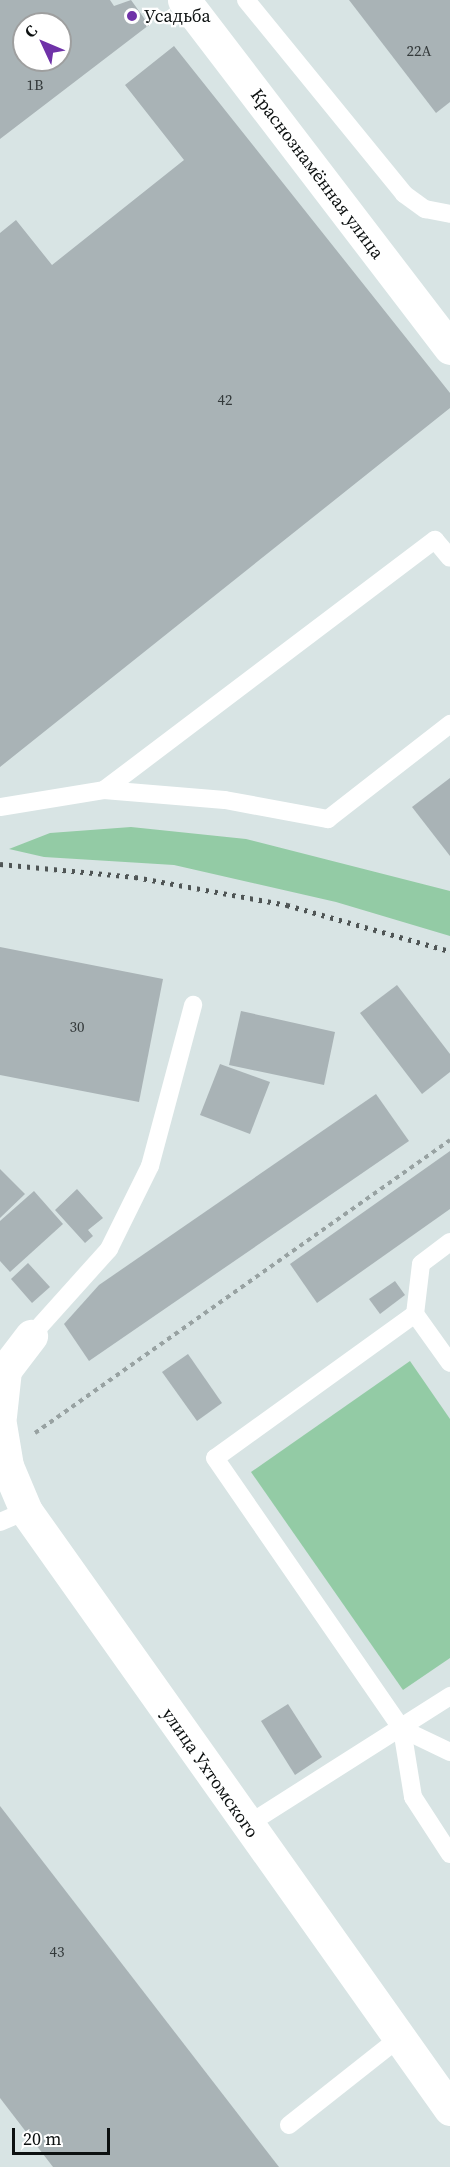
<!DOCTYPE html>
<html>
<head>
<meta charset="utf-8">
<style>
  body { margin:0 }
  #map { position:relative; width:450px; height:2167px; overflow:hidden; background:#d8e4e4; font-family:"Source Serif 4",serif }
  div>[style] { position:absolute }
  .green>* { inset:0; background:#93cba5 }
  .building>* { inset:0; background:#a9b3b6 }
  .path>* { height:4px; margin-top:-2px; transform-origin:0; background:repeating-linear-gradient(90deg,#98a2a2 0 4.5px,transparent 0 9px) }
  .service>* { height:18px; margin:-9px; padding:0 9px; transform-origin:9px; border-radius:9px; background:#fff }
  .minor>* { height:33px; margin:-16.5px; padding:0 16.5px; transform-origin:16.5px; border-radius:16.5px; background:#fff }
  .rail>* { height:4.5px; margin-top:-2.25px; transform-origin:0; background:repeating-linear-gradient(90deg,#4f5555 0 3px,transparent 0 9px) }
  .dots>* { width:16px; height:16px; translate:-50% -50%; box-sizing:border-box; border:3px solid #fff; border-radius:50% }
  span { translate:-50% -50%; white-space:nowrap; text-align:center; line-height:1.15; -webkit-text-stroke:4.5px #fff; paint-order:stroke }
  .number-label { font-size:15px; color:#33393a }
  .number-label span { -webkit-text-stroke-width:0 }
  .poi-label { font-size:18px; color:#0c1010 }
  .left { translate:0 -50%; text-align:left }
  .street-label { font-size:18px; color:#0c1010 }
  .north { position:absolute; left:12px; top:12px; width:60px; height:60px; box-sizing:border-box; background:#fff; border:2px solid #9e9f9f; border-radius:50%; rotate:314deg; font-size:16px; font-weight:700; line-height:24px; text-align:center; color:#0c1010 }
  .north::after { content:''; display:block; margin:auto; width:21px; height:27px; background:#6f32a8; clip-path:polygon(50% 0,100% 100%,50% 72%,0 100%) }
  .scale { position:absolute; left:12px; top:2128px; width:98px; height:27px; box-sizing:border-box; border:3px solid #0c1010; border-top:0; padding-left:8px; font-size:18px; line-height:21px; white-space:nowrap; color:#0c1010; -webkit-text-stroke:4px #fff; paint-order:stroke }
</style>
</head>
<body>
<div id="map">
  <div class="green">
    <i style="clip-path:polygon(131px 827px,246px 839px,450px 891px,450px 936px,336px 902px,174px 865px,44px 857px,9px 849px,50px 833px)"></i>
    <i style="clip-path:polygon(410px 1361px,450px 1419px,450px 1658px,403px 1690px,251px 1472px)"></i>
  </div>
  <div class="building">
    <i style="clip-path:polygon(evenodd,0 0,110px 0,114px 6px,131px 0,149px 25px,0 139px,0 0,24px 24px,60px 24px,60px 60px,24px 60px,24px 24px)"></i>
    <i style="clip-path:polygon(349px 0,450px 0,450px 102px,436px 113px)"></i>
    <i style="clip-path:polygon(174px 46px,450px 393px,450px 408px,0 767px,0 233px,16px 220px,52px 265px,184px 160px,125px 85px)"></i>
    <i style="clip-path:polygon(450px 778px,450px 856px,412px 807px)"></i>
    <i style="clip-path:polygon(0 947px,163px 979px,139px 1102px,0 1075px)"></i>
    <i style="clip-path:polygon(397px 985px,450px 1054px,450px 1072px,422px 1094px,360px 1013px)"></i>
    <i style="clip-path:polygon(241px 1011px,335px 1032px,324px 1085px,229px 1065px)"></i>
    <i style="clip-path:polygon(220px 1064px,270px 1082px,250px 1134px,200px 1115px)"></i>
    <i style="clip-path:polygon(376px 1094px,409px 1141px,89px 1361px,64px 1324px,99px 1285px)"></i>
    <i style="clip-path:polygon(450px 1151px,450px 1209px,317px 1303px,290px 1264px)"></i>
    <i style="clip-path:polygon(0 1169px,25px 1194px,0 1218px)"></i>
    <i style="clip-path:polygon(77px 1189px,103px 1218px,88px 1230px,93px 1236px,85px 1243px,55px 1210px)"></i>
    <i style="clip-path:polygon(34px 1191px,63px 1224px,10px 1272px,0 1261px,0 1221px)"></i>
    <i style="clip-path:polygon(28px 1263px,50px 1287px,32px 1303px,11px 1279px)"></i>
    <i style="clip-path:polygon(395px 1281px,405px 1295px,380px 1314px,369px 1299px)"></i>
    <i style="clip-path:polygon(188px 1354px,222px 1403px,197px 1421px,162px 1372px)"></i>
    <i style="clip-path:polygon(288px 1704px,322px 1757px,295px 1775px,261px 1721px)"></i>
    <i style="clip-path:polygon(0 1806px,279px 2167px,53px 2167px,0 2098px)"></i>
  </div>
  <div class="path">
    <i style="left:35px;top:1433px;width:508px;rotate:-35.22deg"></i>
  </div>
  <div class="service">
    <i style="left:246px;top:0;width:250px;rotate:50.8deg"></i>
    <i style="left:404px;top:194px;width:26px;rotate:36deg"></i>
    <i style="left:425px;top:209px;width:25px;rotate:11deg"></i>
    <i style="left:104px;top:790px;width:121px;rotate:4.7deg"></i>
    <i style="left:225px;top:800px;width:105px;rotate:10.5deg"></i>
    <i style="left:328px;top:819px;width:155px;rotate:-37.9deg"></i>
    <i style="left:0;top:807px;width:105px;rotate:-9.3deg"></i>
    <i style="left:104px;top:790px;width:415px;rotate:-37.1deg"></i>
    <i style="left:435px;top:540px;width:23px;rotate:50deg"></i>
    <i style="left:450px;top:1242px;width:36px;rotate:143deg"></i>
    <i style="left:421px;top:1264px;width:50px;rotate:96.8deg"></i>
    <i style="left:415px;top:1314px;width:60px;rotate:54.5deg"></i>
    <i style="left:415px;top:1314px;width:246px;rotate:144.2deg"></i>
    <i style="left:215px;top:1458px;width:329px;rotate:55.4deg"></i>
    <i style="left:402px;top:1729px;width:53px;rotate:25.6deg"></i>
    <i style="left:31px;top:1336px;width:117px;rotate:-48.1deg"></i>
    <i style="left:109px;top:1249px;width:93px;rotate:-63.7deg"></i>
    <i style="left:150px;top:1166px;width:167px;rotate:-75deg"></i>
    <i style="left:0;top:1522px;width:28px;rotate:-23deg"></i>
    <i style="left:402px;top:1729px;width:69px;rotate:80.8deg"></i>
    <i style="left:413px;top:1797px;width:68px;rotate:57deg"></i>
    <i style="left:247px;top:1825px;width:241px;rotate:-32.4deg"></i>
    <i style="left:289px;top:2125px;width:140px;rotate:-38.3deg"></i>
  </div>
  <div class="minor">
    <i style="left:184px;top:0;width:438px;rotate:52.6deg"></i>
    <i style="left:0;top:1416px;width:46px;rotate:-83.8deg"></i>
    <i style="left:5px;top:1370px;width:43px;rotate:-52.6deg"></i>
    <i style="left:0;top:1424px;width:43px;rotate:80.5deg"></i>
    <i style="left:7px;top:1466px;width:49px;rotate:67.1deg"></i>
    <i style="left:26px;top:1511px;width:733px;rotate:54.66deg"></i>
  </div>
  <div class="rail">
    <i style="left:0;top:864px;width:136px;rotate:5.5deg"></i>
    <i style="left:135px;top:877px;width:155px;rotate:10.4deg"></i>
    <i style="left:287px;top:905px;width:169px;rotate:15.8deg"></i>
  </div>
  <div class="dots">
    <i style="left:132px;top:16px;background:#6f32a8"></i>
  </div>
  <div class="number-label">
    <span style="left:419px;top:51px">22А</span>
    <span style="left:35px;top:85px">1В</span>
    <span style="left:225px;top:400px">42</span>
    <span style="left:77px;top:1027px">30</span>
    <span style="left:57px;top:1952px">43</span>
  </div>
  <div class="poi-label">
    <span class="left" style="left:144px;top:16px">Усадьба</span>
  </div>
  <div class="street-label">
    <span style="left:317px;top:174px;rotate:53deg">Краснознамённая улица</span>
    <span style="left:210px;top:1773px;rotate:55deg">улица Ухтомского</span>
  </div>
  <div class="north">С</div>
  <div class="scale">20 m</div>
</div>
</body>
</html>
